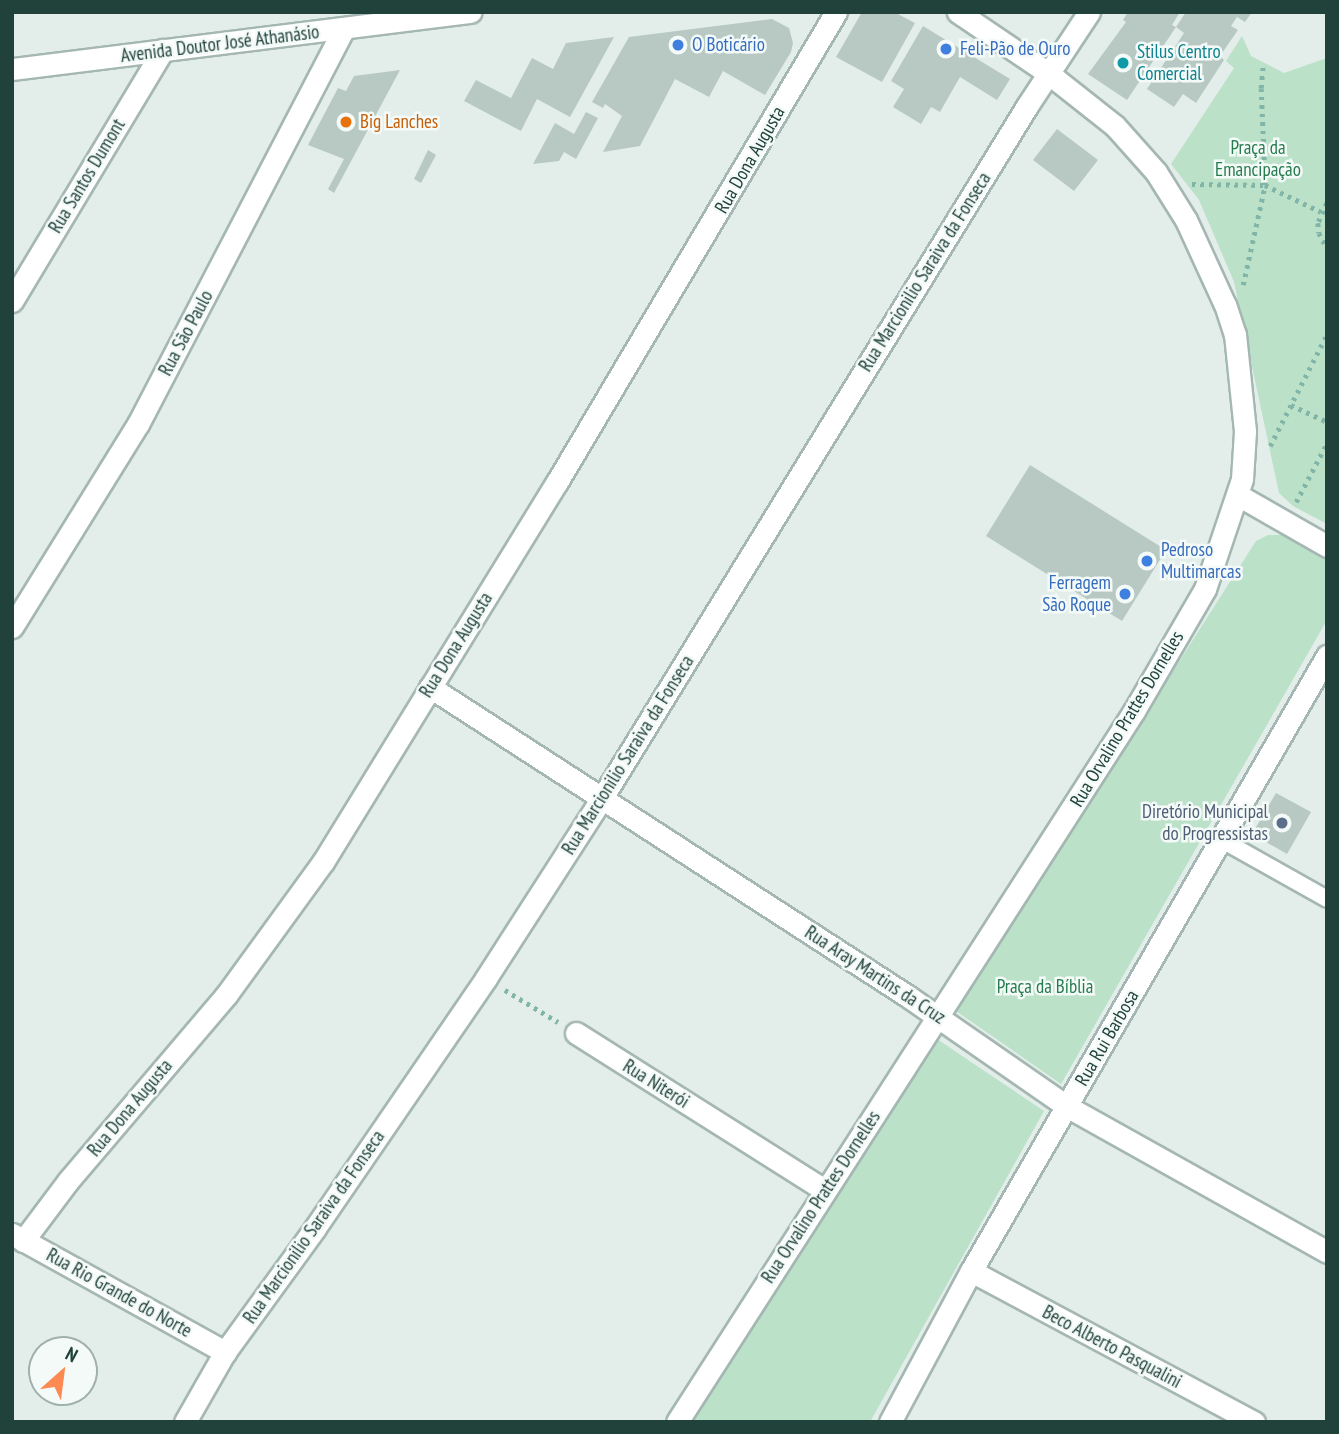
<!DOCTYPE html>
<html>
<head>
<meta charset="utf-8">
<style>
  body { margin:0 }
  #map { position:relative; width:1339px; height:1434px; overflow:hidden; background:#e3eeea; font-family:"PT Sans Narrow",sans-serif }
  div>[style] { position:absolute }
  .green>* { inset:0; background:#bbe1c8 }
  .building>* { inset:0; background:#b8c9c4 }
  .path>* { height:4.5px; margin-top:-2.25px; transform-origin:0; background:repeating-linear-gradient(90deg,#81b5a8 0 3.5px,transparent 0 8.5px) }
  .roads { filter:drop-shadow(2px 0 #a5b7b2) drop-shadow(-2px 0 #a5b7b2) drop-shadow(0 2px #a5b7b2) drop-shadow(0 -2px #a5b7b2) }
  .service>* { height:16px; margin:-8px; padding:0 8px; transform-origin:8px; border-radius:8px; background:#fff }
  .minor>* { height:21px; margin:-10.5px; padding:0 10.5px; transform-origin:10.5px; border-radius:10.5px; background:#fff }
  .tertiary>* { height:21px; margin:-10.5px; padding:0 10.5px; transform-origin:10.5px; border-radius:10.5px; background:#fff }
  .secondary>* { height:21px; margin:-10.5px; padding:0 10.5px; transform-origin:10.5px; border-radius:10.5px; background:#fff }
  .dots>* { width:19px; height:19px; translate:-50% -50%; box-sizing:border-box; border:4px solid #f4faf8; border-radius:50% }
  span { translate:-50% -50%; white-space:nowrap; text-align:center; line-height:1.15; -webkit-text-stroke:5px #f4faf8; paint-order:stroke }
  .street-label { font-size:19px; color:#21423b }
  .shop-label { font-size:19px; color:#366cbe }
  .left { translate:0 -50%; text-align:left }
  .right { translate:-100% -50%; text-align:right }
  .culture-label { font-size:19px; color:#0d838f }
  .food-label { font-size:19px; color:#c56008 }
  .park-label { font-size:19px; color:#277c4f }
  .service-label { font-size:19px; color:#4e5e75 }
  .frame { position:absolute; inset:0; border:14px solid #21423b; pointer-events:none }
  .north { position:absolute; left:28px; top:1336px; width:70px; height:70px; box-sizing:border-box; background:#f4faf8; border:2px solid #a0b0ac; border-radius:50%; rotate:28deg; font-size:19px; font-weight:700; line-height:28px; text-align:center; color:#21423b }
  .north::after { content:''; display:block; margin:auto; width:24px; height:32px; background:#fd8a52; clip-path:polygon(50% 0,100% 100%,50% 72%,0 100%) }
</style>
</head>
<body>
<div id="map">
  <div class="green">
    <i style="clip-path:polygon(1242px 36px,1251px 56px,1284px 73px,1327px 58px,1327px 524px,1293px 506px,1279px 493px,1234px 282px,1199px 200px,1171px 164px,1234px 68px,1226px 61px)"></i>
    <i style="clip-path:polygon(1268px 535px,1286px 535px,1327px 559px,1327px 620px,1061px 1084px,956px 1011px,1256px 541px)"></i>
    <i style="clip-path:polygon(937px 1039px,1044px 1111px,870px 1422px,693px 1422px)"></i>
  </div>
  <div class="building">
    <i style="clip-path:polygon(862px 12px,894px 12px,915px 23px,882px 82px,836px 57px)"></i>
    <i style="clip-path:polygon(1128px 12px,1180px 12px,1172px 25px,1176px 27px,1127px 100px,1088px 74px,1126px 22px,1123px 20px)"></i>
    <i style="clip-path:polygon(1186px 12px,1252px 12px,1245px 22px,1237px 17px,1231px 26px,1238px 30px,1220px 56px,1224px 60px,1196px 103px,1183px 94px,1174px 107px,1147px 89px,1184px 33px,1176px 27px)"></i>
    <i style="clip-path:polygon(772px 19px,789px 28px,793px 43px,791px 52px,765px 95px,723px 71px,709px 97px,675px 79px,640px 146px,603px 152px,622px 116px,605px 104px,603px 108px,592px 102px,629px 37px)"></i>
    <i style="clip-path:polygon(923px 26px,1010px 79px,997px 100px,960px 77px,940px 112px,931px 107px,921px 124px,893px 107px,904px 89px,891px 81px)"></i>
    <i style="clip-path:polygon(614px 37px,570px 117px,537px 99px,521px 131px,464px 101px,476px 80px,511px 98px,532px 58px,553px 69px,566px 43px)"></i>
    <i style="clip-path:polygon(400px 70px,334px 193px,328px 189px,344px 159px,308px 145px,338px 88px,346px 91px,354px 76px)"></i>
    <i style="clip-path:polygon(586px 112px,598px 118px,576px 159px,564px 152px,559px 161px,533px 164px,555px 123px,574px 134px)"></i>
    <i style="clip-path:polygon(1057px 129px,1098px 160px,1074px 191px,1033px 160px)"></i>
    <i style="clip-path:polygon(428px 150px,436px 155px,421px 183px,414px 179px)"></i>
    <i style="clip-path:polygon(1030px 465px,1166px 550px,1122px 621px,986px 536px)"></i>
    <i style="clip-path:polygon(1276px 793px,1311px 812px,1287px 854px,1252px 834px)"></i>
  </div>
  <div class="path">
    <i style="left:1192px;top:184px;width:73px;rotate:0.8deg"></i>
    <i style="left:1265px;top:185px;width:62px;rotate:25.7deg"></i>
    <i style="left:1327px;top:203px;width:22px;rotate:114deg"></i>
    <i style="left:1318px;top:223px;width:10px;rotate:84deg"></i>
    <i style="left:1319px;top:233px;width:17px;rotate:62deg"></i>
    <i style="left:1243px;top:285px;width:102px;rotate:-77.6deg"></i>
    <i style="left:1265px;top:185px;width:97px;rotate:-92.4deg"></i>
    <i style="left:1261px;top:88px;width:25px;rotate:-85deg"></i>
    <i style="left:1291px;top:405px;width:40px;rotate:25deg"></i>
    <i style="left:1270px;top:446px;width:126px;rotate:-63deg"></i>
    <i style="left:1296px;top:502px;width:67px;rotate:-62.3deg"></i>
    <i style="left:505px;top:990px;width:62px;rotate:31.1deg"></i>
  </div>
  <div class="roads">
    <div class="service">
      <i style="left:1222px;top:840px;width:120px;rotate:29.3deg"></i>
    </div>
    <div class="minor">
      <i style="left:12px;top:301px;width:293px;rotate:-59deg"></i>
      <i style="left:12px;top:627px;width:239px;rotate:-58.2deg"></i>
      <i style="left:138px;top:424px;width:445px;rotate:-62.5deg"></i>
      <i style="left:430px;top:687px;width:571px;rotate:32.91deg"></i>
      <i style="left:909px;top:997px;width:193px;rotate:34.7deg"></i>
      <i style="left:1068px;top:1107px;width:297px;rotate:29.2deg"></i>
      <i style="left:576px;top:1033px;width:294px;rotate:32.3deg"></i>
      <i style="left:12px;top:1234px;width:244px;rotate:29deg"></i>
      <i style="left:23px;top:1241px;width:75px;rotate:-53.1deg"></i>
      <i style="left:68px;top:1181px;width:245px;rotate:-49.6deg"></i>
      <i style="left:227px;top:994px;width:163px;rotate:-54deg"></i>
      <i style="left:323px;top:862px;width:446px;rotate:-58.4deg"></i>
      <i style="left:557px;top:482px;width:547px;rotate:-59.31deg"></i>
      <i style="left:971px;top:1271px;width:321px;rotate:28.1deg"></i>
      <i style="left:185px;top:1422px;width:81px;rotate:-60.3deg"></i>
      <i style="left:225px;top:1352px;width:153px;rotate:-54deg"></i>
      <i style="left:315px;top:1228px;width:303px;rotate:-55.6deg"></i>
      <i style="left:486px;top:978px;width:214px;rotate:-57.2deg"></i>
      <i style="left:602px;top:798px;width:812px;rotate:-58.44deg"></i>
      <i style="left:1027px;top:106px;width:113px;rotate:-56.6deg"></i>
    </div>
    <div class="tertiary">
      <i style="left:1238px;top:495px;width:103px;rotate:29.8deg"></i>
      <i style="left:677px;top:1422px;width:845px;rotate:-57.27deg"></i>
      <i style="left:1134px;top:711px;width:141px;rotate:-59.8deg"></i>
      <i style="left:1205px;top:589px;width:116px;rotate:-71.4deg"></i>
      <i style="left:1242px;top:479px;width:48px;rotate:-86.4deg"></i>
      <i style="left:1245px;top:431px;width:97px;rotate:-95.9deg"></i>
      <i style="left:1235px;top:335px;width:32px;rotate:-108deg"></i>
      <i style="left:1225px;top:305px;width:94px;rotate:-114.6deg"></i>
      <i style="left:1186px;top:220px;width:57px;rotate:-122deg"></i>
      <i style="left:1156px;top:172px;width:62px;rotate:-131.7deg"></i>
      <i style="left:1115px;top:126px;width:85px;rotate:-141.7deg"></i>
      <i style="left:1048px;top:73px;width:109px;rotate:-145.9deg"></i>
      <i style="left:890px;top:1422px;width:171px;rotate:-61.8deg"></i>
      <i style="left:971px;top:1271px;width:711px;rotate:-59.94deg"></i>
    </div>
    <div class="secondary">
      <i style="left:12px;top:69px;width:462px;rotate:-7.1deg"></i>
    </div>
  </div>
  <div class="dots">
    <i style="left:678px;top:45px;background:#3f7fe0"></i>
    <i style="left:946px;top:49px;background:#3f7fe0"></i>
    <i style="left:1123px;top:63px;background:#0f9aa8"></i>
    <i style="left:346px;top:122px;background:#e8710a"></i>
    <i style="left:1147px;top:561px;background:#3f7fe0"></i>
    <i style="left:1125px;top:594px;background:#3f7fe0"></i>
    <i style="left:1282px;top:823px;background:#5c6f8a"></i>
  </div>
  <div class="street-label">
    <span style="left:220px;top:44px;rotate:-7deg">Avenida Doutor José Athanásio</span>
    <span style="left:750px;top:160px;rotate:-60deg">Rua Dona Augusta</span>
    <span style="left:87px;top:176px;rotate:-59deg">Rua Santos Dumont</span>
    <span style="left:925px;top:272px;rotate:-58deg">Rua Marcionilio Saraiva da Fonseca</span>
    <span style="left:186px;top:333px;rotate:-62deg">Rua São Paulo</span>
    <span style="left:456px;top:645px;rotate:-58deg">Rua Dona Augusta</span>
    <span style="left:1127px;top:719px;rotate:-59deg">Rua Orvalino Prattes Dornelles</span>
    <span style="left:628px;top:755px;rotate:-58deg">Rua Marcionilio Saraiva da Fonseca</span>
    <span style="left:875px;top:975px;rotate:33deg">Rua Aray Martins da Cruz</span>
    <span style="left:1107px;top:1038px;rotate:-60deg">Rua Rui Barbosa</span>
    <span style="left:656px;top:1084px;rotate:32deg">Rua Niterói</span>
    <span style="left:130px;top:1108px;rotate:-50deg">Rua Dona Augusta</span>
    <span style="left:821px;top:1197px;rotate:-57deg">Rua Orvalino Prattes Dornelles</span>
    <span style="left:314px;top:1227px;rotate:-55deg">Rua Marcionilio Saraiva da Fonseca</span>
    <span style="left:119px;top:1293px;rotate:29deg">Rua Rio Grande do Norte</span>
    <span style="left:1112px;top:1347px;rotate:28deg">Beco Alberto Pasqualini</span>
  </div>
  <div class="shop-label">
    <span class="left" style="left:692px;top:45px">O Boticário</span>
    <span class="left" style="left:960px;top:49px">Feli-Pão de Ouro</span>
    <span class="left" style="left:1161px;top:561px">Pedroso<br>Multimarcas</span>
    <span class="right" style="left:1111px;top:594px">Ferragem<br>São Roque</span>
  </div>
  <div class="culture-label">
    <span class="left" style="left:1137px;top:63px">Stilus Centro<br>Comercial</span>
  </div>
  <div class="food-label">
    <span class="left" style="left:360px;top:122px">Big Lanches</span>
  </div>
  <div class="park-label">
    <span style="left:1258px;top:159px">Praça da<br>Emancipação</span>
    <span style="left:1045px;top:987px">Praça da Bíblia</span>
  </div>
  <div class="service-label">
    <span class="right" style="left:1268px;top:823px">Diretório Municipal<br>do Progressistas</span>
  </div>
  <div class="frame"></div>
  <div class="north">N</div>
</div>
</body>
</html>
